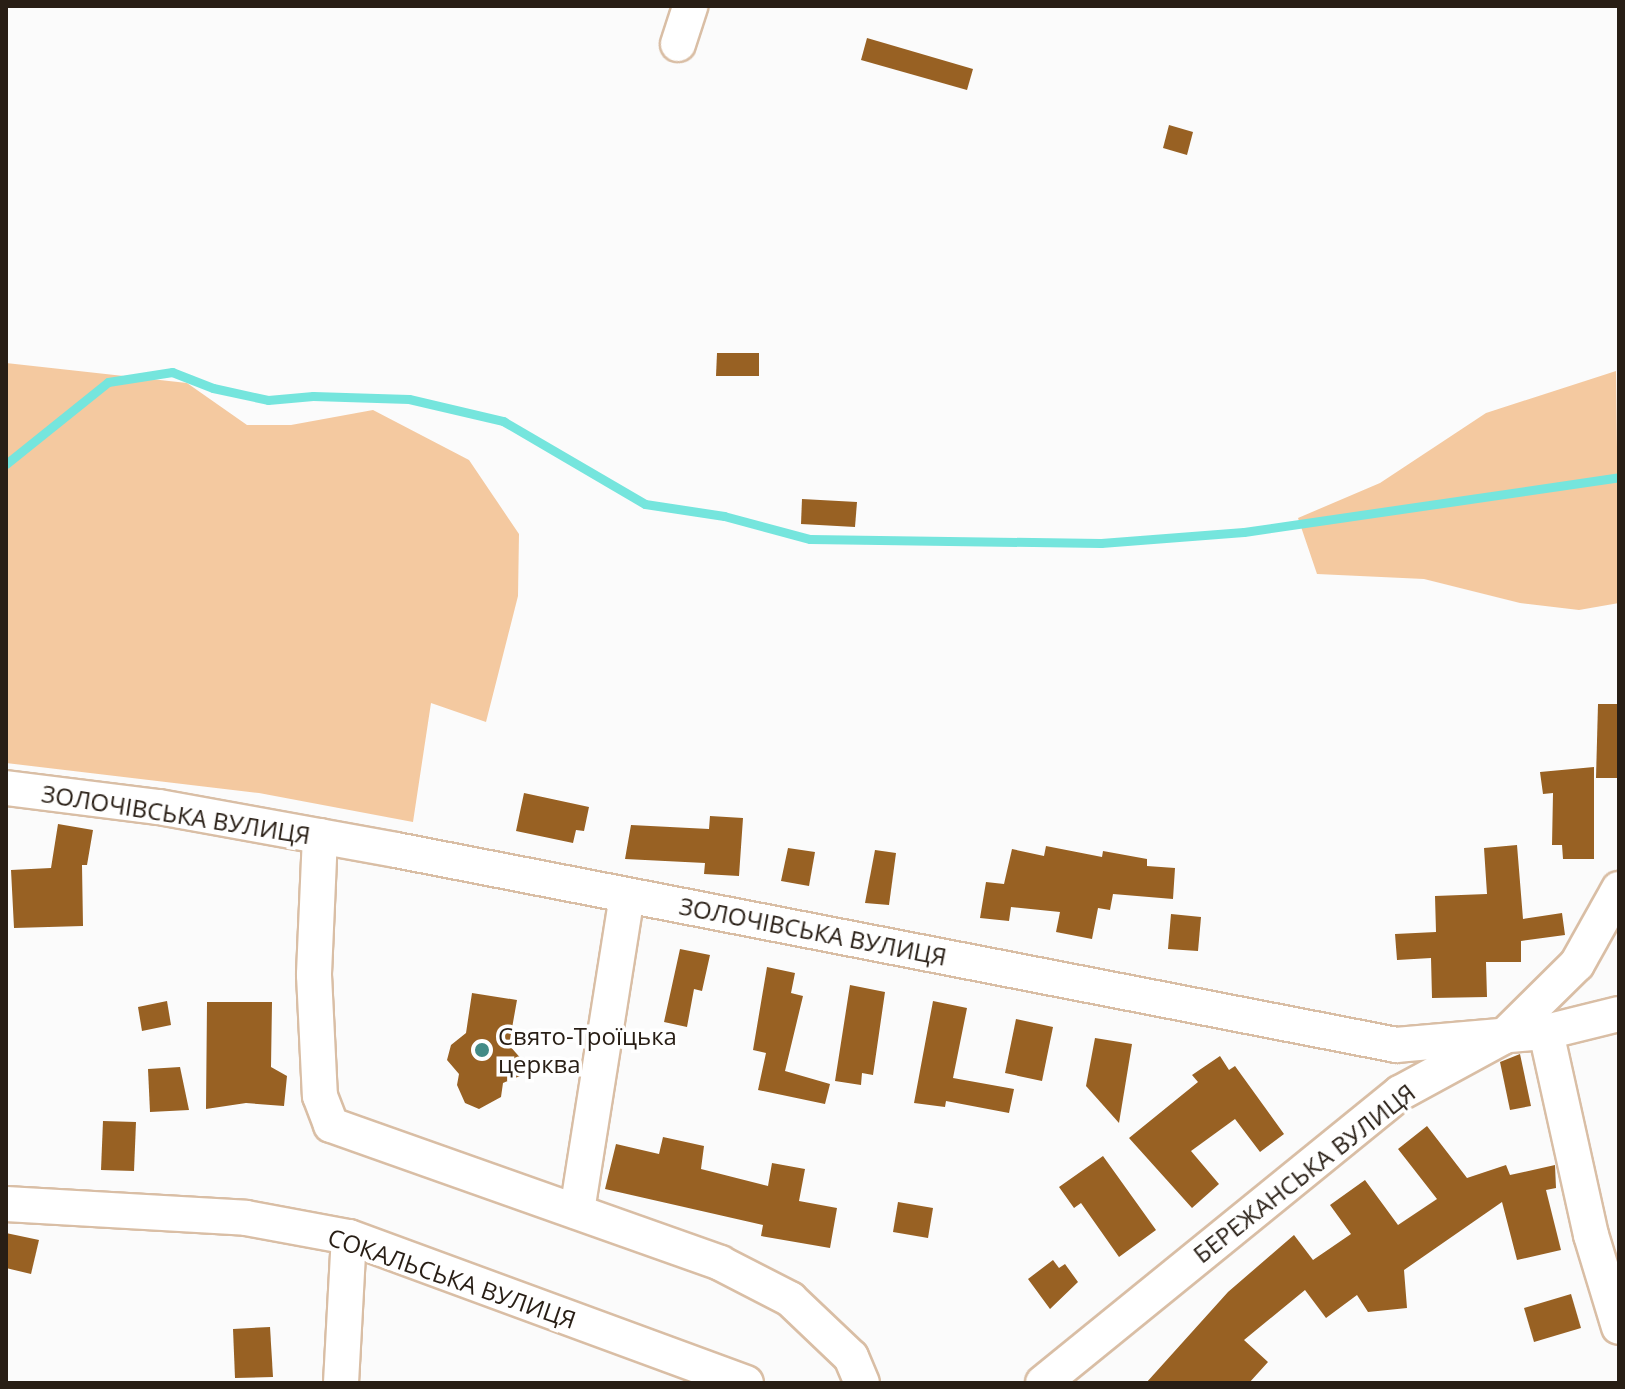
<!DOCTYPE html>
<html>
<head>
<meta charset="utf-8">
<style>
  body { margin:0 }
  #map { position:relative; width:1625px; height:1389px; overflow:hidden; background:#fbfbfb; font-family:"Open Sans",sans-serif }
  div>[style] { position:absolute }
  .green>* { inset:0; background:#f4c9a0 }
  .stream>* { height:9px; margin:-4.5px; padding:0 4.5px; transform-origin:4.5px; border-radius:4.5px; background:#75e5dd }
  .building>* { inset:0; background:#986123 }
  .roads { filter:drop-shadow(2px 0 #d9bea5) drop-shadow(-2px 0 #d9bea5) drop-shadow(0 2px #d9bea5) drop-shadow(0 -2px #d9bea5) }
  .street>* { height:34px; margin:-17px; padding:0 17px; transform-origin:17px; border-radius:17px; background:#fff }
  .dots>* { width:22px; height:22px; translate:-50% -50%; box-sizing:border-box; border:4px solid #fff; border-radius:50% }
  span { translate:-50% -50%; white-space:nowrap; text-align:center; line-height:1.15; -webkit-text-stroke:7px #fff; paint-order:stroke }
  .street-label { font-size:24px; color:#281e15 }
  .poi-label { font-size:24px; color:#281e15 }
  .left { translate:0 -50%; text-align:left }
  .frame { position:absolute; inset:0; border:8px solid #281e15; pointer-events:none }
</style>
</head>
<body>
<div id="map">
  <div class="green">
    <i style="clip-path:polygon(6px 363px,187px 383px,247px 425px,291px 425px,373px 410px,469px 460px,519px 534px,518px 596px,486px 722px,431px 703px,413px 822px,259px 793px,6px 763px)"></i>
    <i style="clip-path:polygon(1616px 371px,1619px 603px,1579px 610px,1520px 603px,1424px 579px,1317px 574px,1298px 518px,1380px 483px,1486px 413px)"></i>
  </div>
  <div class="stream">
    <i style="left:6px;top:464px;width:131px;rotate:-38.8deg"></i>
    <i style="left:108px;top:382px;width:65px;rotate:-8.9deg"></i>
    <i style="left:172px;top:372px;width:44px;rotate:21.3deg"></i>
    <i style="left:213px;top:388px;width:56px;rotate:12.3deg"></i>
    <i style="left:268px;top:400px;width:45px;rotate:-5.1deg"></i>
    <i style="left:313px;top:396px;width:96px;rotate:1.8deg"></i>
    <i style="left:409px;top:399px;width:97px;rotate:13.2deg"></i>
    <i style="left:503px;top:421px;width:164px;rotate:30.3deg"></i>
    <i style="left:645px;top:504px;width:80px;rotate:8.6deg"></i>
    <i style="left:724px;top:516px;width:89px;rotate:15deg"></i>
    <i style="left:810px;top:539px;width:291px;rotate:0.8deg"></i>
    <i style="left:1101px;top:543px;width:143px;rotate:-4.4deg"></i>
    <i style="left:1244px;top:532px;width:379px;rotate:-8.3deg"></i>
  </div>
  <div class="building">
    <i style="clip-path:polygon(867px 38px,973px 69px,967px 90px,861px 60px)"></i>
    <i style="clip-path:polygon(1169px 125px,1193px 132px,1187px 155px,1163px 148px)"></i>
    <i style="clip-path:polygon(717px 353px,759px 353px,759px 376px,716px 376px)"></i>
    <i style="clip-path:polygon(802px 499px,857px 502px,855px 527px,801px 524px)"></i>
    <i style="clip-path:polygon(1598px 704px,1619px 704px,1619px 778px,1596px 778px)"></i>
    <i style="clip-path:polygon(1594px 767px,1594px 859px,1563px 859px,1562px 845px,1552px 845px,1553px 793px,1543px 794px,1540px 772px)"></i>
    <i style="clip-path:polygon(524px 793px,589px 807px,584px 831px,576px 830px,573px 843px,516px 831px)"></i>
    <i style="clip-path:polygon(710px 816px,743px 818px,739px 876px,704px 874px,705px 863px,625px 859px,631px 825px,709px 829px)"></i>
    <i style="clip-path:polygon(58px 824px,93px 830px,87px 865px,82px 865px,83px 926px,14px 928px,11px 870px,51px 868px)"></i>
    <i style="clip-path:polygon(1517px 845px,1523px 919px,1562px 913px,1565px 935px,1521px 941px,1521px 962px,1486px 962px,1487px 997px,1432px 998px,1431px 958px,1397px 960px,1395px 934px,1436px 932px,1435px 896px,1487px 894px,1484px 848px)"></i>
    <i style="clip-path:polygon(1046px 846px,1102px 857px,1103px 851px,1147px 859px,1147px 866px,1175px 868px,1173px 899px,1113px 894px,1110px 910px,1098px 908px,1092px 939px,1056px 932px,1060px 912px,1011px 907px,1009px 921px,980px 918px,986px 882px,1004px 884px,1012px 849px,1044px 856px)"></i>
    <i style="clip-path:polygon(788px 848px,815px 852px,809px 886px,781px 881px)"></i>
    <i style="clip-path:polygon(875px 850px,896px 853px,889px 905px,865px 903px)"></i>
    <i style="clip-path:polygon(1171px 914px,1201px 917px,1198px 951px,1168px 949px)"></i>
    <i style="clip-path:polygon(680px 949px,710px 955px,702px 991px,694px 989px,687px 1027px,664px 1022px)"></i>
    <i style="clip-path:polygon(767px 967px,795px 973px,791px 993px,803px 996px,785px 1071px,830px 1084px,825px 1104px,758px 1090px,766px 1053px,753px 1050px)"></i>
    <i style="clip-path:polygon(850px 985px,885px 992px,873px 1075px,862px 1073px,861px 1085px,835px 1081px)"></i>
    <i style="clip-path:polygon(472px 993px,517px 1000px,509px 1045px,523px 1061px,520px 1076px,503px 1083px,501px 1097px,479px 1109px,465px 1103px,457px 1085px,459px 1074px,447px 1060px,451px 1045px,466px 1033px)"></i>
    <i style="clip-path:polygon(167px 1001px,171px 1025px,142px 1031px,138px 1007px)"></i>
    <i style="clip-path:polygon(933px 1001px,967px 1008px,953px 1078px,1014px 1089px,1009px 1113px,946px 1101px,945px 1107px,914px 1103px)"></i>
    <i style="clip-path:polygon(207px 1002px,272px 1002px,271px 1067px,287px 1076px,284px 1106px,246px 1103px,206px 1109px)"></i>
    <i style="clip-path:polygon(1016px 1019px,1053px 1027px,1042px 1081px,1005px 1073px)"></i>
    <i style="clip-path:polygon(1095px 1038px,1132px 1044px,1119px 1123px,1086px 1086px)"></i>
    <i style="clip-path:polygon(1520px 1054px,1531px 1106px,1510px 1110px,1500px 1062px)"></i>
    <i style="clip-path:polygon(1220px 1056px,1229px 1070px,1235px 1066px,1284px 1134px,1260px 1152px,1235px 1119px,1191px 1151px,1219px 1184px,1192px 1208px,1129px 1138px,1198px 1082px,1192px 1075px)"></i>
    <i style="clip-path:polygon(180px 1067px,189px 1110px,150px 1112px,148px 1069px)"></i>
    <i style="clip-path:polygon(103px 1121px,136px 1122px,134px 1171px,101px 1170px)"></i>
    <i style="clip-path:polygon(1427px 1126px,1467px 1178px,1506px 1165px,1510px 1175px,1555px 1165px,1556px 1188px,1546px 1190px,1561px 1250px,1517px 1260px,1502px 1202px,1404px 1270px,1407px 1308px,1368px 1312px,1357px 1295px,1326px 1318px,1305px 1290px,1244px 1340px,1268px 1362px,1249px 1383px,1146px 1383px,1228px 1292px,1294px 1235px,1313px 1260px,1351px 1234px,1330px 1205px,1365px 1180px,1398px 1225px,1437px 1199px,1398px 1149px)"></i>
    <i style="clip-path:polygon(663px 1137px,704px 1146px,701px 1169px,768px 1186px,772px 1163px,805px 1169px,799px 1201px,837px 1208px,830px 1248px,761px 1236px,763px 1225px,605px 1189px,616px 1144px,659px 1154px)"></i>
    <i style="clip-path:polygon(1103px 1156px,1156px 1230px,1119px 1257px,1081px 1203px,1074px 1208px,1059px 1187px)"></i>
    <i style="clip-path:polygon(898px 1202px,933px 1208px,928px 1238px,893px 1232px)"></i>
    <i style="clip-path:polygon(6px 1233px,39px 1240px,31px 1274px,6px 1268px)"></i>
    <i style="clip-path:polygon(1053px 1260px,1059px 1268px,1065px 1264px,1078px 1282px,1050px 1309px,1028px 1279px)"></i>
    <i style="clip-path:polygon(1571px 1294px,1581px 1328px,1534px 1342px,1524px 1308px)"></i>
    <i style="clip-path:polygon(270px 1327px,273px 1377px,235px 1378px,233px 1329px)"></i>
  </div>
  <div class="roads">
    <div class="street">
      <i style="left:678px;top:44px;width:40px;rotate:-72deg"></i>
      <i style="left:6px;top:788px;width:154px;rotate:7.1deg"></i>
      <i style="left:159px;top:807px;width:241px;rotate:10.3deg"></i>
      <i style="left:396px;top:850px;width:1019px;rotate:11.03deg"></i>
      <i style="left:1396px;top:1045px;width:151px;rotate:-5deg"></i>
      <i style="left:1546px;top:1032px;width:75px;rotate:-13.9deg"></i>
      <i style="left:320px;top:836px;width:139px;rotate:92.5deg"></i>
      <i style="left:314px;top:975px;width:121px;rotate:87.2deg"></i>
      <i style="left:320px;top:1096px;width:31px;rotate:69deg"></i>
      <i style="left:331px;top:1125px;width:413px;rotate:19.5deg"></i>
      <i style="left:720px;top:1263px;width:79px;rotate:27.2deg"></i>
      <i style="left:790px;top:1299px;width:84px;rotate:43.6deg"></i>
      <i style="left:851px;top:1357px;width:28px;rotate:67deg"></i>
      <i style="left:1546px;top:1032px;width:208px;rotate:77.5deg"></i>
      <i style="left:1591px;top:1235px;width:96px;rotate:73.1deg"></i>
      <i style="left:6px;top:1204px;width:240px;rotate:3.3deg"></i>
      <i style="left:246px;top:1218px;width:105px;rotate:10.5deg"></i>
      <i style="left:349px;top:1237px;width:423px;rotate:20.2deg"></i>
      <i style="left:577px;top:1211px;width:319px;rotate:-81deg"></i>
      <i style="left:341px;top:1383px;width:146px;rotate:-86.9deg"></i>
      <i style="left:1043px;top:1383px;width:460px;rotate:-39.1deg"></i>
      <i style="left:1400px;top:1093px;width:117px;rotate:-28.5deg"></i>
      <i style="left:1503px;top:1037px;width:104px;rotate:-44.6deg"></i>
      <i style="left:1577px;top:964px;width:86px;rotate:-60.8deg"></i>
    </div>
  </div>
  <div class="dots">
    <i style="left:482px;top:1050px;background:#448b86"></i>
  </div>
  <div class="street-label">
    <span style="left:176px;top:814px;rotate:9deg">ЗОЛОЧІВСЬКА ВУЛИЦЯ</span>
    <span style="left:813px;top:931px;rotate:11deg">ЗОЛОЧІВСЬКА ВУЛИЦЯ</span>
    <span style="left:1304px;top:1173px;rotate:-38deg">БЕРЕЖАНСЬКА ВУЛИЦЯ</span>
    <span style="left:452px;top:1278px;rotate:19deg">СОКАЛЬСЬКА ВУЛИЦЯ</span>
  </div>
  <div class="poi-label">
    <span class="left" style="left:498px;top:1050px">Свято-Троїцька<br>церква</span>
  </div>
  <div class="frame"></div>
</div>
</body>
</html>
